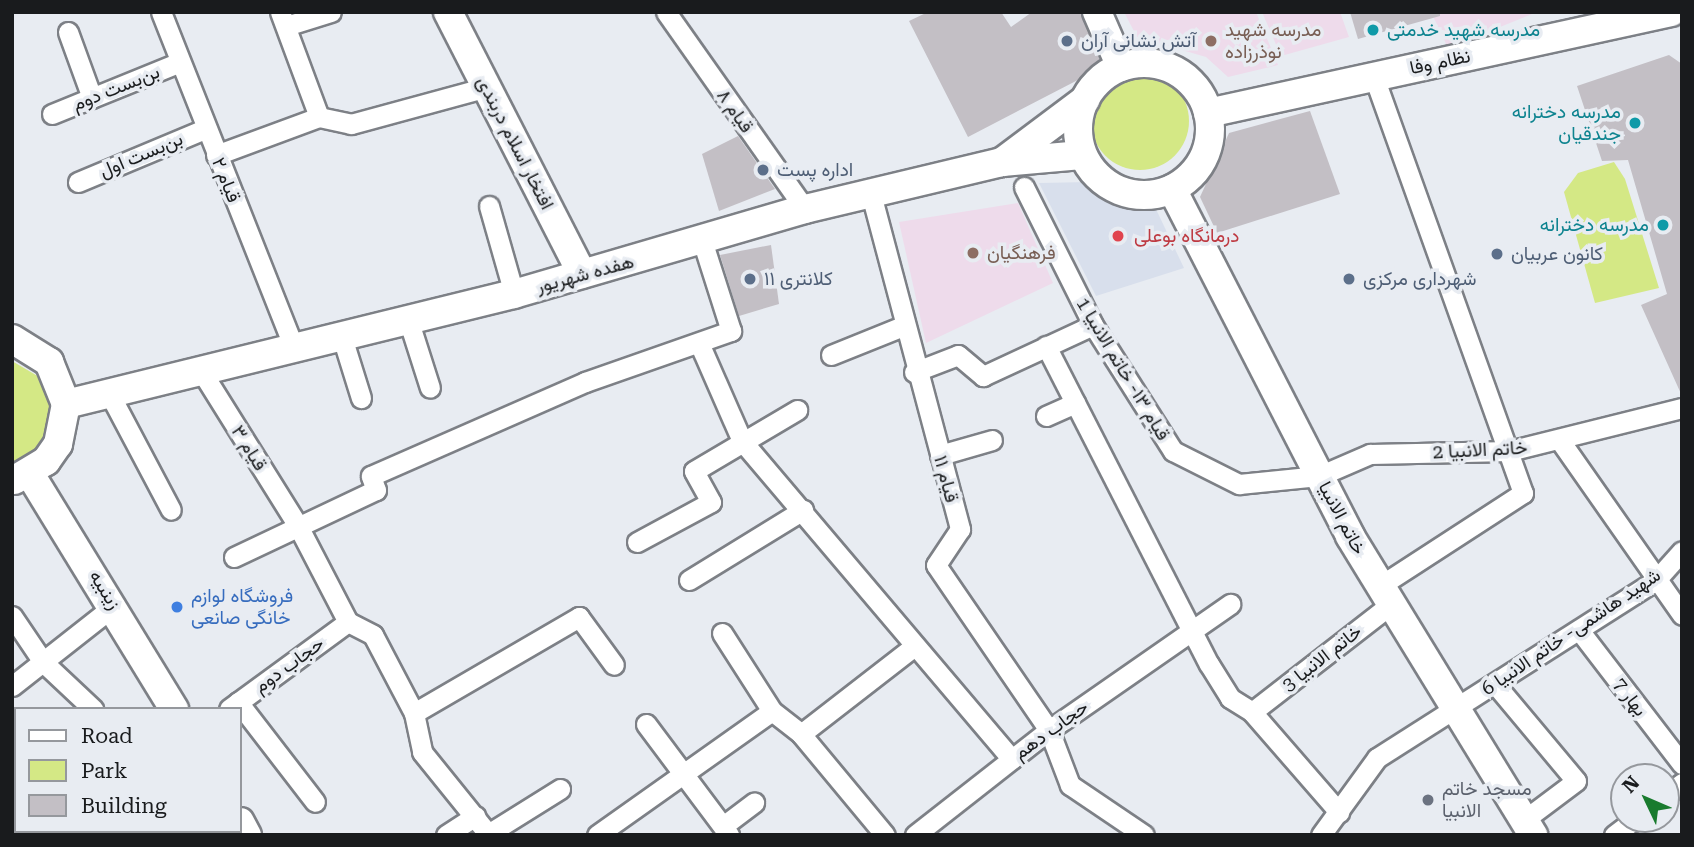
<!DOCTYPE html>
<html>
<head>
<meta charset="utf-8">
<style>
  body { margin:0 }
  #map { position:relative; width:1694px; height:847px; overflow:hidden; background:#e8ecf2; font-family:"Roboto Serif",Vazirmatn,serif }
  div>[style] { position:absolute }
  .built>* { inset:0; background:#d8dfec }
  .education>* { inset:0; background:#eedbeb }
  .green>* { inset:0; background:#d4e885 }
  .round { border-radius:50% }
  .building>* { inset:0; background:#c3bfc5 }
  .roads { filter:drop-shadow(2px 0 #7d8086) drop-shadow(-2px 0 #7d8086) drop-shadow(0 2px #7d8086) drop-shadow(0 -2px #7d8086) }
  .street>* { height:19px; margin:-9.5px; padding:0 9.5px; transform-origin:9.5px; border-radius:9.5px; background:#fff }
  .secondary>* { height:28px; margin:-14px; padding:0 14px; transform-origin:14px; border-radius:14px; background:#fff }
  .secondary>.ring { margin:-14px; padding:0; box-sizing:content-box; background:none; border:28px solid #fff; border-radius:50% }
  .dots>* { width:19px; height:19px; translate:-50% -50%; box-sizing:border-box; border:4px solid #e8ecf2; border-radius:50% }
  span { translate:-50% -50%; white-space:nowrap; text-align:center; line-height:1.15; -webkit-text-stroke:7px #e8ecf2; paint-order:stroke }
  .education-label { font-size:19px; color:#785e54 }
  .left { translate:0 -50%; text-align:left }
  .culture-label { font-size:19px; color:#0d838f }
  .right { translate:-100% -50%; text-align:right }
  .service-label { font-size:19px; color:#4e5e75 }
  .street-label { font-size:19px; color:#191b1d }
  .health-label { font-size:19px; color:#be3a42 }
  .shop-label { font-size:19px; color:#366cbe }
  .worship-label { font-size:19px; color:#5b616d }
  .frame { position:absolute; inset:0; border:14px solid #191b1d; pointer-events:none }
  .legend { position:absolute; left:14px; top:707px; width:228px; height:126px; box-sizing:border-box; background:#e8ecf2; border:2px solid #95989d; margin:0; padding:9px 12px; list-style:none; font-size:21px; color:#191b1d }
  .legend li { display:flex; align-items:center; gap:14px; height:35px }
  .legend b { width:35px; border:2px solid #95989d }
  .north { position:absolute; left:1610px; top:763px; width:70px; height:70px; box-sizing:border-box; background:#e8ecf2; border:2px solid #95989d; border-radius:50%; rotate:314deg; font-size:19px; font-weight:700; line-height:28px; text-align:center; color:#191b1d }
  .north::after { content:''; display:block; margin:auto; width:24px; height:32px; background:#197b2e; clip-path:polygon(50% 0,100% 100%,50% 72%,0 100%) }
</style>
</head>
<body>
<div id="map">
  <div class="built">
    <i style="clip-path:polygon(1090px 182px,1154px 205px,1184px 268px,1096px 296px,1039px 183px)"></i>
  </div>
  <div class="education">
    <i style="clip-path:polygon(1124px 12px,1256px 12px,1278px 65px,1228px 77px,1206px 57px,1137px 37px)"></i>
    <i style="clip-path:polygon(1262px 12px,1340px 12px,1349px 37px,1281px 56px)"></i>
    <i style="clip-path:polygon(1431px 12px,1537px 12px,1448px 48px)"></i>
    <i style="clip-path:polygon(1018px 203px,1053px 283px,926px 343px,899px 222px)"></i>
  </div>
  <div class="green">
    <i class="round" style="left:1091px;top:72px;width:98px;height:98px"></i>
    <i style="clip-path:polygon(1614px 162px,1625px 179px,1659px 288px,1595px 303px,1564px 192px,1578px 173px)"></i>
    <i style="clip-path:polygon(12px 361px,41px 378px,55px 412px,44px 448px,12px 470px)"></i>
  </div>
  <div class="building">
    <i style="clip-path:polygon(928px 12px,1001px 12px,1011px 27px,1032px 12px,1081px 12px,1103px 67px,968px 137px,909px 21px)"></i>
    <i style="clip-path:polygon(1350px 12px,1440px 12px,1440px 16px,1358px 39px)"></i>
    <i style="clip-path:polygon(1669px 55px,1682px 64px,1682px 396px,1641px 305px,1667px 294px,1628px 160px,1602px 161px,1577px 86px)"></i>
    <i style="clip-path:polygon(1310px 111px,1340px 194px,1217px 233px,1200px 197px,1229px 133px)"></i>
    <i style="clip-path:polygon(738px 136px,775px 189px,719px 211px,702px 154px)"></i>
    <i style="clip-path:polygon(771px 245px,779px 304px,739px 316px,720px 255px)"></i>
  </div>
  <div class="roads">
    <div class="street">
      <i style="left:161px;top:12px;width:359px;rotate:68.4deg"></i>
      <i style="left:280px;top:12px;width:112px;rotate:69.6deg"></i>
      <i style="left:666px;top:12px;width:241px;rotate:54.8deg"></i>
      <i style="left:286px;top:26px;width:47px;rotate:-17.3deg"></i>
      <i style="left:68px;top:32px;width:70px;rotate:70deg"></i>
      <i style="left:1374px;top:77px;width:442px;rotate:70.3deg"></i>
      <i style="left:1523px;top:493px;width:171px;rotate:147deg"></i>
      <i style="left:52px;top:114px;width:138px;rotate:-22.1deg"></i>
      <i style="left:216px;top:155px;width:110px;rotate:-20.3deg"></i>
      <i style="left:319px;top:117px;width:33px;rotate:12deg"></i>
      <i style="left:351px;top:124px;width:141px;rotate:-15.2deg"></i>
      <i style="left:78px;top:182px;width:138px;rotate:-22.7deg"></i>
      <i style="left:1024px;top:187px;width:154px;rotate:63.4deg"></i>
      <i style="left:1093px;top:325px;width:149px;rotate:57.6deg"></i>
      <i style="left:1173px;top:451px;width:74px;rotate:26.6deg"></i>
      <i style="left:1239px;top:484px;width:80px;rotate:-5.7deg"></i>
      <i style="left:1319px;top:476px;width:56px;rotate:-23.3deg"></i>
      <i style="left:1370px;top:454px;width:139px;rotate:-1.2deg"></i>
      <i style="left:1509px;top:451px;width:178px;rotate:-14deg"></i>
      <i style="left:871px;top:194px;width:347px;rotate:75.1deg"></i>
      <i style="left:960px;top:529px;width:43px;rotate:123.7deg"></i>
      <i style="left:936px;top:565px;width:200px;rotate:55.6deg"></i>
      <i style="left:1049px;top:730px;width:59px;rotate:69.1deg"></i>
      <i style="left:1070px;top:785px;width:89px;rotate:34deg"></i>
      <i style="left:489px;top:206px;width:91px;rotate:74.1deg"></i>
      <i style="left:408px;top:319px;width:72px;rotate:72.3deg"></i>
      <i style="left:342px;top:337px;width:64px;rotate:72.7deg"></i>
      <i style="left:699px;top:343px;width:107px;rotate:66.3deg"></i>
      <i style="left:742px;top:441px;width:417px;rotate:49.7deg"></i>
      <i style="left:1046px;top:346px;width:357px;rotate:62.9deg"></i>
      <i style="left:1209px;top:664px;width:40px;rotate:58deg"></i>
      <i style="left:1230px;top:698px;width:26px;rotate:32deg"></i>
      <i style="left:1252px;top:712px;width:133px;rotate:49deg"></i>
      <i style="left:831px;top:355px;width:78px;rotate:-21.9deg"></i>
      <i style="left:200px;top:369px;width:185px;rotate:58deg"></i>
      <i style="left:298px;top:526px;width:108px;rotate:62.5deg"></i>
      <i style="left:348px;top:622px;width:28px;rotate:27deg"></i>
      <i style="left:373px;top:635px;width:88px;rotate:62.3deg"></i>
      <i style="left:414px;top:713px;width:40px;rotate:78deg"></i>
      <i style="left:422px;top:752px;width:107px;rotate:51.1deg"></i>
      <i style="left:914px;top:372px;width:47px;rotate:-21.1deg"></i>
      <i style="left:958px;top:355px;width:33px;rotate:40deg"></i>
      <i style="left:983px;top:376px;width:121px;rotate:-24.9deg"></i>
      <i style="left:109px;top:393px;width:132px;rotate:62.1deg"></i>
      <i style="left:1046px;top:416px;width:32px;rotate:-24deg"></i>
      <i style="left:1561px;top:442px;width:211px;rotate:55deg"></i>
      <i style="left:940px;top:455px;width:54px;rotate:-16.1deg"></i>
      <i style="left:637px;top:542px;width:84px;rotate:-28.4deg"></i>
      <i style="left:711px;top:502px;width:35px;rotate:-119deg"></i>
      <i style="left:694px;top:471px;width:120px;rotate:-30.6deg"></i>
      <i style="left:234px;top:557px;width:157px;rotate:-25.3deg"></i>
      <i style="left:376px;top:490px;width:15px;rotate:-110deg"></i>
      <i style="left:371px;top:476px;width:234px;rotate:-23.7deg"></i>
      <i style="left:585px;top:382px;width:155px;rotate:-19.3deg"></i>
      <i style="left:731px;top:331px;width:92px;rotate:-107.7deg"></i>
      <i style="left:689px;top:580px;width:134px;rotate:-31.6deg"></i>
      <i style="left:12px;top:616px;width:55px;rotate:56deg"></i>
      <i style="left:43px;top:662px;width:69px;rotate:43.2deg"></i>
      <i style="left:1579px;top:630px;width:169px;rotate:52.5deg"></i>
      <i style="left:722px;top:633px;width:93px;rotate:57.3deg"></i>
      <i style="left:772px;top:711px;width:37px;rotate:38deg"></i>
      <i style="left:801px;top:734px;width:131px;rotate:50.3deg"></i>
      <i style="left:1495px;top:684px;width:126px;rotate:50.1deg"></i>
      <i style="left:1576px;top:781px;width:65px;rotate:143.1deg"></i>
      <i style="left:12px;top:686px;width:131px;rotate:-38.2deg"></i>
      <i style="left:238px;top:702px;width:126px;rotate:52.4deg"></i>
      <i style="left:229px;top:709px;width:147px;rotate:-36.2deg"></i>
      <i style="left:1252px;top:712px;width:176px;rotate:-37.8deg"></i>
      <i style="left:414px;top:713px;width:191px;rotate:-30.2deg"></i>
      <i style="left:579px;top:617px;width:59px;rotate:53.9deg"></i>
      <i style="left:646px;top:724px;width:139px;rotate:53.2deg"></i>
      <i style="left:801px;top:734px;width:142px;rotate:-37.8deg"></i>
      <i style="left:12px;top:760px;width:6px;rotate:45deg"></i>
      <i style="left:1666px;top:795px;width:20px;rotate:-37deg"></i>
      <i style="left:723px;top:826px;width:39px;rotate:-37deg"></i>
      <i style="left:73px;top:831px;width:6px;rotate:45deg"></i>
      <i style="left:488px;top:834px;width:85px;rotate:-32deg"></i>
      <i style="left:221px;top:835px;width:6px;rotate:-39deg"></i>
      <i style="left:446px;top:835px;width:35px;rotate:-33deg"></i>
      <i style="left:597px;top:835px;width:214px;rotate:-35.3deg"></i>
      <i style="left:915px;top:835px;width:170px;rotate:-38.1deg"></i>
      <i style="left:1049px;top:730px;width:221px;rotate:-34.8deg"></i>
      <i style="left:1321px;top:835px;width:95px;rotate:-54deg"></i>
      <i style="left:1377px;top:758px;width:330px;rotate:-32.5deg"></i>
      <i style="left:1655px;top:581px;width:40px;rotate:-48deg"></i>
      <i style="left:1614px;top:835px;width:26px;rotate:-37deg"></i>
    </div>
    <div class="secondary">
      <i style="left:448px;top:12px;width:294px;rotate:62.9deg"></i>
      <i style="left:1097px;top:12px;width:60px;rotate:66.4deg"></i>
      <i class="ring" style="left:1078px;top:63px;width:104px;height:104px"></i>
      <i style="left:1208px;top:113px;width:474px;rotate:-12.3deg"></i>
      <i style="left:1002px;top:162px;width:80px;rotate:-5deg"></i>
      <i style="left:1172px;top:189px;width:390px;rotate:62.8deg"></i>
      <i style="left:1350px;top:536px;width:351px;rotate:58.5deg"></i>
      <i style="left:12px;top:339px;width:44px;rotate:31.9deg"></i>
      <i style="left:49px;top:362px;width:45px;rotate:68deg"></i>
      <i style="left:66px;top:404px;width:41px;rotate:101.3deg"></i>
      <i style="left:58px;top:444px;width:21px;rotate:125deg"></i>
      <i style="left:46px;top:461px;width:37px;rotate:149deg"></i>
      <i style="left:66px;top:404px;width:461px;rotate:-13.8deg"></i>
      <i style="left:514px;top:294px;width:303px;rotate:-16.3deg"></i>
      <i style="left:805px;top:209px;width:203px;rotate:-13.4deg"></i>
      <i style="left:1002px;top:162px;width:104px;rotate:-36.8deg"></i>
      <i style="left:30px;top:474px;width:276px;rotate:58.5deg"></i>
      <i style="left:240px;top:822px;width:15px;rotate:62deg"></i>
    </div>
  </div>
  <div class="dots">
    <i style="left:1373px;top:30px;background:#0f9aa8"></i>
    <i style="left:1067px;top:41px;background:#5c6f8a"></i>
    <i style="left:1211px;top:41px;background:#8d6e63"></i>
    <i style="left:1635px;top:123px;background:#0f9aa8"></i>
    <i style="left:763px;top:170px;background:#5c6f8a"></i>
    <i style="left:1663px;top:225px;background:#0f9aa8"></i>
    <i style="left:1118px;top:236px;background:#e0444e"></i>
    <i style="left:973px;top:253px;background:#8d6e63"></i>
    <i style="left:1497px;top:254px;background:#5c6f8a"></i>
    <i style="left:750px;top:279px;background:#5c6f8a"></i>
    <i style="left:1349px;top:279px;background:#5c6f8a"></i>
    <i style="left:177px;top:607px;background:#3f7fe0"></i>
    <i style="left:1428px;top:800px;background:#6b7280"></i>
  </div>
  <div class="education-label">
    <span class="left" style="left:1225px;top:41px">مدرسه شهید<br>نوذرزاده</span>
    <span class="left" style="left:987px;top:253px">فرهنگیان</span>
  </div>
  <div class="culture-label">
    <span class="left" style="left:1387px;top:30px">مدرسه شهید خدمتی</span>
    <span class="right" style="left:1621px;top:123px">مدرسه دخترانه<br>جندقیان</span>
    <span class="right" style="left:1649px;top:225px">مدرسه دخترانه</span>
  </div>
  <div class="service-label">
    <span class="left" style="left:1081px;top:41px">آتش نشانی آران</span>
    <span class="left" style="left:777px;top:170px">اداره پست</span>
    <span class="left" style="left:1511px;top:254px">کانون عربیان</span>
    <span class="left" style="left:764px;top:279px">کلانتری ۱۱</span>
    <span class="left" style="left:1363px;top:279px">شهرداری مرکزی</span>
  </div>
  <div class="street-label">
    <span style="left:1440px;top:62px;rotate:-12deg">نظام وفا</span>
    <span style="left:116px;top:88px;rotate:-22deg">بن‌بست دوم</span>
    <span style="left:735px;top:111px;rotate:55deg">قیام ۸</span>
    <span style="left:515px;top:143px;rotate:63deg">افتخار اسلام دربندی</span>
    <span style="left:141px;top:155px;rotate:-23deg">بن‌بست اول</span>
    <span style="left:226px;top:180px;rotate:68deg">قیام ۲</span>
    <span style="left:585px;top:274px;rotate:-15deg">هفده شهریور</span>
    <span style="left:1123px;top:369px;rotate:59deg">قیام ۱۳- خاتم الانبیا 1</span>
    <span style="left:249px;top:448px;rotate:58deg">قیام ۳</span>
    <span style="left:1480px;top:450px;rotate:-3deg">خاتم الانبیا 2</span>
    <span style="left:946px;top:479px;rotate:75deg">قیام ۱۱</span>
    <span style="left:1342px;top:518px;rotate:62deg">خاتم الانبیا</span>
    <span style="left:105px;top:590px;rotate:58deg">زینبیه</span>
    <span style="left:1571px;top:632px;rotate:-34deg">شهید هاشمی- خاتم الانبیا 6</span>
    <span style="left:1322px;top:658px;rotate:-38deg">خاتم الانبیا 3</span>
    <span style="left:289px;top:665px;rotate:-36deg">حجاب دوم</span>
    <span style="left:1630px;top:697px;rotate:53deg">بهار 7</span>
    <span style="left:1051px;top:730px;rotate:-36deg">حجاب دهم</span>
  </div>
  <div class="health-label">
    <span class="left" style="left:1134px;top:236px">درمانگاه بوعلی</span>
  </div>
  <div class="shop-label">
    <span class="left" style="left:191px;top:607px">فروشگاه لوازم<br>خانگی صانعی</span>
  </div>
  <div class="worship-label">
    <span class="left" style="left:1442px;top:800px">مسجد خاتم<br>الانبیا</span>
  </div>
  <div class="frame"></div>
  <ul class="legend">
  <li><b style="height:9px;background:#fff"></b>Road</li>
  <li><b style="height:19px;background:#d4e885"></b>Park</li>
  <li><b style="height:19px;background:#c3bfc5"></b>Building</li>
  </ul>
  <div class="north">N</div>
</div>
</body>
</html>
